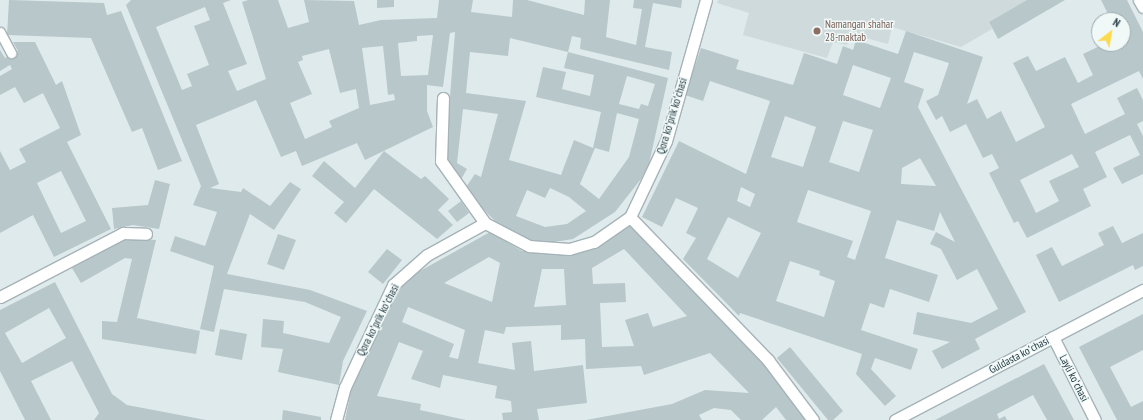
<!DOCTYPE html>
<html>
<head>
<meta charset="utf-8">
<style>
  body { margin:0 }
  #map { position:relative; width:1143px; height:420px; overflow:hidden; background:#dfeaec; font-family:"PT Sans Narrow",sans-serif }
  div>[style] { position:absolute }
  .built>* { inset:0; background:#cedadc }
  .building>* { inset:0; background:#b8c7ca }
  .roads { filter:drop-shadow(1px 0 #a5b3b8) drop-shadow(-1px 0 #a5b3b8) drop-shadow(0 1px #a5b3b8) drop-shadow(0 -1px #a5b3b8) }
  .service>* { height:9px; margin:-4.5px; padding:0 4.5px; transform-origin:4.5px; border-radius:4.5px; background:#fff }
  .minor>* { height:11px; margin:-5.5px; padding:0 5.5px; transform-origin:5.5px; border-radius:5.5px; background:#fff }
  .dots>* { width:11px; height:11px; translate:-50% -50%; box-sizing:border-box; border:2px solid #f0f8f8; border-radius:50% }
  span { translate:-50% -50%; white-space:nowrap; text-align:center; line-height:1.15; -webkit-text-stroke:3px #f0f8f8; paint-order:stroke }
  .education-label { font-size:11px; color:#785e54 }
  .left { translate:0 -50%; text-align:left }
  .street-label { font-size:11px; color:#1f343d }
  .north { position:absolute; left:1091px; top:12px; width:40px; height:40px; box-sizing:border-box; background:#f0f8f8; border:1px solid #9caaad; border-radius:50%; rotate:31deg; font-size:11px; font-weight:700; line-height:16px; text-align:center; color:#1f343d }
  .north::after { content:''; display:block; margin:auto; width:14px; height:18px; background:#fbda4e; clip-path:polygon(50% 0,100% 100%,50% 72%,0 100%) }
</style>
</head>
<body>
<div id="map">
  <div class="built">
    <i style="clip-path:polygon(718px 0,1027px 0,989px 22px,992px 29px,961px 47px,892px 27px,888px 44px,851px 34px,847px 45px,833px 42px,827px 58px,743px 35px,749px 13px,717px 3px)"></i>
  </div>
  <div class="building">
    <i style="clip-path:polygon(9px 0,104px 3px,107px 15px,121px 11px,182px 161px,158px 170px,142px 128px,132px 132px,91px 38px,7px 35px)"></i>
    <i style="clip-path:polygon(evenodd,131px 0,231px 0,223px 3px,247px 64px,228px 71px,237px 91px,266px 79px,242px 2px,248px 0,278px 0,288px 28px,309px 22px,304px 0,354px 1px,359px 25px,381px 20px,437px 18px,439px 0,473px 0,471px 12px,512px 17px,513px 0,527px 0,584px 15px,585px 0,610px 0,606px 37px,636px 45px,642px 9px,633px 8px,634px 0,682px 0,681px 8px,653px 3px,645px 47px,672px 52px,669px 70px,580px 49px,581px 38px,572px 36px,568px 52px,510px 38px,508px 56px,470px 52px,466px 93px,526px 101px,509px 160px,561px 175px,574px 140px,593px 148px,601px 112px,536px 97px,543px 67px,566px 72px,562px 89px,590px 96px,594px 75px,564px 68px,568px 52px,668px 78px,649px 164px,641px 179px,615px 212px,573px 239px,542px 244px,508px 234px,464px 190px,475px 174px,481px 177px,498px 114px,463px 109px,457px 163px,467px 169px,460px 181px,445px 162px,455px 32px,450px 33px,443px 87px,427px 85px,427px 111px,433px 127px,365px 160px,357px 143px,302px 166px,296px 151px,281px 157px,256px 100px,196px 125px,219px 184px,210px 188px,241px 192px,243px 188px,270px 206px,290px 182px,301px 189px,274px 230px,250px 214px,227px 274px,310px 290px,367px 311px,343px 361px,339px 385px,278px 372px,283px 349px,261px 347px,263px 319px,284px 321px,283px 333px,329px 343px,341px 317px,305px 302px,224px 289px,214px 332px,200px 329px,214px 266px,170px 251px,175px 236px,205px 246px,217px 212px,193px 205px,201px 186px,126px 5px,131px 0,205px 7px,210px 20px,194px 26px,209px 65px,187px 74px,192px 86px,182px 90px,156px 27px,205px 7px,131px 0,433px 35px,428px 75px,401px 76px,398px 43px,417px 41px,417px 36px,433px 35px,131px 0,383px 46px,388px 95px,394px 94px,395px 100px,370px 105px,362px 48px,383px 46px,131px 0,329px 49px,340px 93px,356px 89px,359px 108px,329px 121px,332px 127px,305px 139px,290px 103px,312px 94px,298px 62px,303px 60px,302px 56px,329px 49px,131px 0,627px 76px,655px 84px,648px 106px,641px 104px,639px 109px,619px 104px,627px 76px,131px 0,617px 113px,639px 119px,629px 157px,599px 199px,580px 184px,595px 148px,609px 152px,617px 113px,131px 0,550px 188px,569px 197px,586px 211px,567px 224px,545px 227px,516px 216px,527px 190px,545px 198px,550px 188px)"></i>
    <i style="clip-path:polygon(377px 0,394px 0,394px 7px,377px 8px)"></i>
    <i style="clip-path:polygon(1027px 0,1065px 0,998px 39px,989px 22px)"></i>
    <i style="clip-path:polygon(evenodd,1101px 0,1127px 0,1143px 32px,1143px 79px,1139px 71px,1071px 104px,1085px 134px,1125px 114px,1117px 98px,1137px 88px,1143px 100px,1143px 121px,1137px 124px,1143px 136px,1143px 174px,1122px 184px,1113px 168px,1140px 155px,1130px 135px,1095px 152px,1107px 177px,1083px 189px,1091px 206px,1027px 238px,1018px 221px,1014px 223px,989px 173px,999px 168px,992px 154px,983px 158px,966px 124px,950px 132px,942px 116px,936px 120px,926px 101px,938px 95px,949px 63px,914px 52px,904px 82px,924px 89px,918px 107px,1026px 312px,975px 339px,980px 349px,942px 369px,932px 351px,950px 342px,913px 334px,917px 312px,971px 323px,998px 309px,977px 269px,957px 280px,941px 249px,930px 244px,936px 232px,955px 242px,940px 212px,934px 231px,897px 220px,885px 258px,938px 275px,929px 302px,890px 289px,884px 308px,870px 303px,861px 330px,918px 349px,911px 370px,875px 358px,871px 369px,896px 396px,885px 406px,856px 374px,862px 354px,740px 313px,739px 316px,683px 259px,696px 238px,686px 233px,698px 208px,676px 198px,662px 227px,642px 217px,679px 141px,746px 174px,770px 101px,710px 81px,703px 101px,685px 95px,701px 48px,739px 60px,736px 69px,793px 85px,804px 53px,837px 64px,843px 46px,853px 50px,856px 40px,898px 54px,906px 31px,983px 57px,967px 104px,977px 99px,987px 119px,1001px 111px,1016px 142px,1045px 127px,1013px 63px,1028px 56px,1036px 71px,1065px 57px,1078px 83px,1093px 75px,1083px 54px,1104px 44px,1123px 44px,1123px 20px,1111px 20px,1101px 0,853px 65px,891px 78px,880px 108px,843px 95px,853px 65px,1101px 0,785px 116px,816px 127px,803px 167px,771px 157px,785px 116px,1101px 0,843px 121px,873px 130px,859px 172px,829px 162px,843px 121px,1101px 0,1072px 154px,1079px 167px,1049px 181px,1059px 201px,1036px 213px,1020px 180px,1072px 154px,1101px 0,920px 158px,936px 186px,901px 184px,902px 168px,920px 158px,1101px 0,741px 187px,755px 194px,750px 207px,737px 201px,741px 187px,1101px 0,808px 190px,871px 211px,855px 260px,847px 257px,853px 241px,797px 222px,808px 190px,1101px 0,728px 217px,761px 233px,738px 278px,707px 259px,728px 217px,1101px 0,790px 261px,820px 271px,819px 275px,835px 281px,824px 317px,776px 301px,790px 261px)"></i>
    <i style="clip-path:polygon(evenodd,13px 42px,35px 42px,56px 85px,62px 81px,81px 135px,67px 142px,111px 229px,54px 257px,33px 215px,0 233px,0 151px,10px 170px,26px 162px,19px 149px,60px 128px,43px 93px,24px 103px,15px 87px,0 95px,0 76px,12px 69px,10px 65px,0 71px,0 50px,5px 58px,18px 51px,13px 42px,61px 171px,86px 221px,61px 233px,37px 183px,61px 171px)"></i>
    <i style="clip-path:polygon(384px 151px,421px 179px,425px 176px,449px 199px,438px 210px,453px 225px,437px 239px,374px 189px,346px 223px,334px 213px,344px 202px,312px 176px,324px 161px,355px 188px)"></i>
    <i style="clip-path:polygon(155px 180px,170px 184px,159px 229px,133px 225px,114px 229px,112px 208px,148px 205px)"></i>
    <i style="clip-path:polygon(461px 201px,469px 213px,457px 222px,448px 211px)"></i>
    <i style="clip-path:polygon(evenodd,630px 222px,792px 391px,807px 420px,786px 420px,776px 407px,762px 420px,741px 420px,731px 410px,714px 408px,699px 415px,702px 420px,586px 420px,672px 404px,705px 390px,749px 393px,710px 353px,644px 375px,641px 366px,586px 369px,585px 339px,561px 340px,561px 325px,506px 327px,504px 334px,485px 330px,478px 363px,515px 370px,512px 343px,531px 341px,534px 371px,583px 365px,587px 403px,537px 409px,539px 420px,503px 420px,502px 413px,512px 412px,511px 401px,495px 398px,497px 386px,443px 375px,440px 388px,411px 379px,423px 351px,399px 342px,377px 396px,421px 404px,420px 410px,466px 420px,345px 420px,351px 391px,392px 292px,420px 271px,490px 232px,522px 251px,564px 251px,630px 222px,624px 249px,687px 316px,653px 327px,648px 313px,625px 320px,634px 346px,602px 347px,600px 303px,626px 302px,625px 283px,593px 284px,592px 268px,624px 249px,630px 222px,489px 257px,500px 263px,492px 302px,444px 283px,489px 257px,630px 222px,542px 269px,564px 269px,566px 305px,534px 307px,542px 269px,630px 222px,408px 307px,465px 330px,458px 359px,449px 357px,454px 344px,402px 322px,408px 307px)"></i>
    <i style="clip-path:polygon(1113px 226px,1122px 243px,1143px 233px,1143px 266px,1135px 270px,1133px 265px,1059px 302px,1036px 255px,1052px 247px,1062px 266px,1104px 245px,1098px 233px)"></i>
    <i style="clip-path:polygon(278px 234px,296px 240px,284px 270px,267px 264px)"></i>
    <i style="clip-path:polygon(127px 238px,156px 240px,137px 318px,200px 331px,196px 354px,102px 339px,102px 321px,117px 322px,132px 259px,125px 258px,81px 283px,72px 268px)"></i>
    <i style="clip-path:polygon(387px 249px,402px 260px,383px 284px,368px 272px)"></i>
    <i style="clip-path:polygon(evenodd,55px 282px,112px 394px,127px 405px,206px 420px,94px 420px,99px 413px,72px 361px,31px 381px,51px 420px,25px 420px,0 371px,0 310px,55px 282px,49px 308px,66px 338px,22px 363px,5px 333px,49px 308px)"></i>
    <i style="clip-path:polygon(1143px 314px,1143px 350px,1110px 367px,1131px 407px,1143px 401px,1143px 420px,1117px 420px,1079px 347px)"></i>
    <i style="clip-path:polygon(220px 329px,247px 334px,242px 360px,215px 355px)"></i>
    <i style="clip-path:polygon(790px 347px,843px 411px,833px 420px,828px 420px,777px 358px)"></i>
    <i style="clip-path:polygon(1044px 364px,1074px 420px,1047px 420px,1033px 395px,997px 414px,999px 419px,1005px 416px,1007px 420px,935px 420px)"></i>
    <i style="clip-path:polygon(283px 410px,321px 417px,321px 420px,282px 420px)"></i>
  </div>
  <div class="roads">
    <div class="service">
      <i style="left:0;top:32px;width:24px;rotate:62deg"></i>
    </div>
    <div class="minor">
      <i style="left:1139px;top:0;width:8px;rotate:60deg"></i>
      <i style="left:443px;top:98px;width:63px;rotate:91.8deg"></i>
      <i style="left:441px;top:161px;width:76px;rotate:54.6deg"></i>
      <i style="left:630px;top:217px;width:199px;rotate:46deg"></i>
      <i style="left:768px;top:360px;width:75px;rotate:53.1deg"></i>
      <i style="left:0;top:297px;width:139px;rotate:-27.5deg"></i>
      <i style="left:123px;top:233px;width:23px;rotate:2deg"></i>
      <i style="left:1053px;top:337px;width:93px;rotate:63.2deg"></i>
      <i style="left:336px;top:420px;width:34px;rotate:-75deg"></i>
      <i style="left:345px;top:387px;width:113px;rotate:-64.8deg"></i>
      <i style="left:393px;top:285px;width:45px;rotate:-41.4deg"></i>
      <i style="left:427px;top:255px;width:66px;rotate:-28.9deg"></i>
      <i style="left:485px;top:223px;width:50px;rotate:27.6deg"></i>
      <i style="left:529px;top:246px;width:40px;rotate:4.3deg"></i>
      <i style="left:569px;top:249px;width:26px;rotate:-16deg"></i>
      <i style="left:594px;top:242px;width:44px;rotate:-34.8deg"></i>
      <i style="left:630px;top:217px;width:84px;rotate:-64.7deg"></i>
      <i style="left:666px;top:141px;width:147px;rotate:-74.2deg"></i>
      <i style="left:895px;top:420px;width:280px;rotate:-27.7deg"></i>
    </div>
  </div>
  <div class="dots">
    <i style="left:817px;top:31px;background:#8d6e63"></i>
  </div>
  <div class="education-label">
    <span class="left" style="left:825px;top:31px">Namangan shahar<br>28-maktab</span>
  </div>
  <div class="street-label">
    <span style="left:672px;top:116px;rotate:-73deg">Qora koʻprik koʻchasi</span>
    <span style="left:378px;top:320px;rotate:-63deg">Qora koʻprik koʻchasi</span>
    <span style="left:1019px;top:355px;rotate:-28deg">Guldasta koʻchasi</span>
    <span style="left:1074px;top:378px;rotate:63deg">Layli koʻchasi</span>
  </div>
  <div class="north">N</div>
</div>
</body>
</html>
